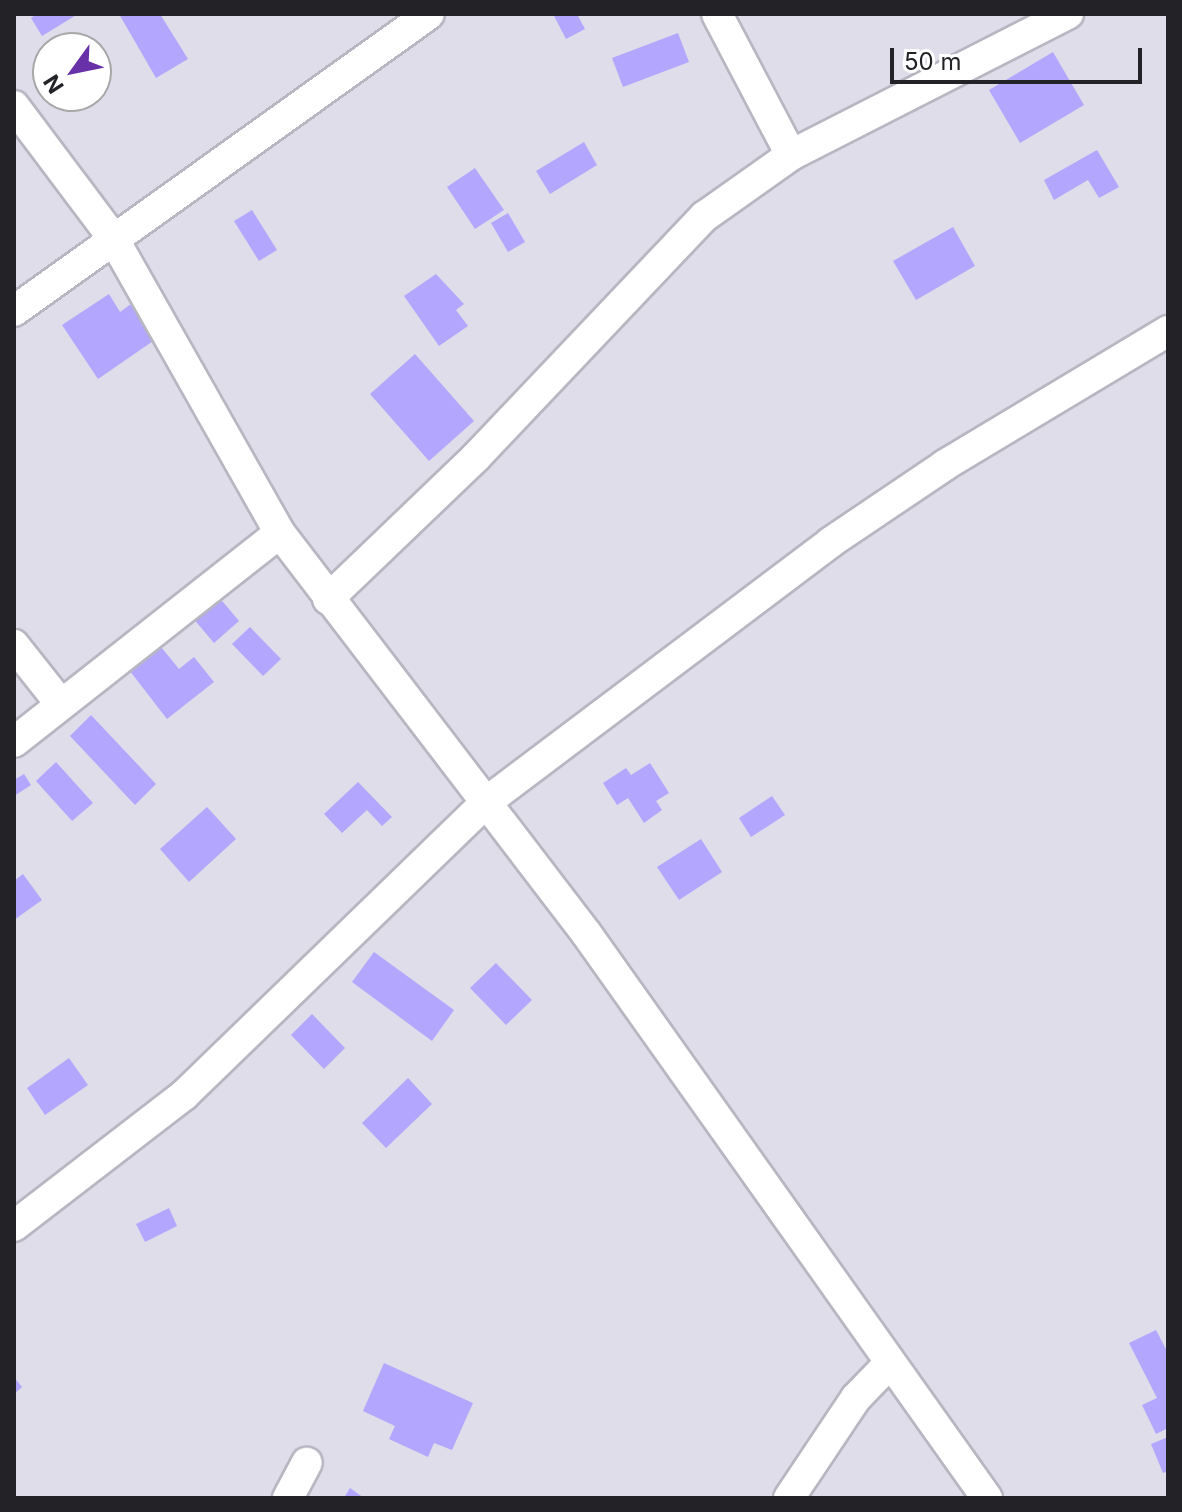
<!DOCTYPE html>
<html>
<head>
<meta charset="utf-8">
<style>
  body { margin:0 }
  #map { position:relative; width:1182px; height:1512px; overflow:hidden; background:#dedde9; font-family:Inter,sans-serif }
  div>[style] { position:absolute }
  .building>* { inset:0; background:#b3a6fe }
  .roads { filter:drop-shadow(2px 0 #b7b6c1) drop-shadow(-2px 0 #b7b6c1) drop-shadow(0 2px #b7b6c1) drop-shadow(0 -2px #b7b6c1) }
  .minor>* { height:30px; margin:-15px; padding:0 15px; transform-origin:15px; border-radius:15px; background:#fff }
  span { translate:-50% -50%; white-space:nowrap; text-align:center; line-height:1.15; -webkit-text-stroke:6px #fff; paint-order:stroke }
  .frame { position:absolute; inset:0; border:16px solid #232226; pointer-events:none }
  .north { position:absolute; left:32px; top:32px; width:80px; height:80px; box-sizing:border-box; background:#fff; border:2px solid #a7a7a8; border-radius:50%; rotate:237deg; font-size:22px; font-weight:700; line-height:32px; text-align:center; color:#232226 }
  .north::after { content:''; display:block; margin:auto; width:28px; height:36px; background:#6831a8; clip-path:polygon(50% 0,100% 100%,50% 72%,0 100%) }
  .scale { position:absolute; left:890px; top:48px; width:252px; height:36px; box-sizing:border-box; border:4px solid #232226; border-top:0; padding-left:10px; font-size:24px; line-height:28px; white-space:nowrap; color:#232226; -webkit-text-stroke:6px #fff; paint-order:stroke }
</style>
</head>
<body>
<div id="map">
  <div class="building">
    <i style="clip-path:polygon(37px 14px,78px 14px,42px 36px,31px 18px)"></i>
    <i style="clip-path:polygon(119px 14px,160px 14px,188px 59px,156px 78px)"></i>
    <i style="clip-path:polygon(553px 14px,577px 14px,585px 29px,566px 39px)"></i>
    <i style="clip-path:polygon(678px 33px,689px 62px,623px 87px,612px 58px)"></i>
    <i style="clip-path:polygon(1053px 52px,1084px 105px,1020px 143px,989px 90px)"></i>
    <i style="clip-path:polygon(584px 142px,597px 165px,550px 194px,536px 171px)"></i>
    <i style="clip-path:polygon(1097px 150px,1119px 187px,1099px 198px,1088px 180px,1054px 200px,1044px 180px)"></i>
    <i style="clip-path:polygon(475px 168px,504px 210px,475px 229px,447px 187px)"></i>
    <i style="clip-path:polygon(252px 210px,277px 250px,259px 261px,234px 221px)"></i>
    <i style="clip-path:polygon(508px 213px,525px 242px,508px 252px,491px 223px)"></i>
    <i style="clip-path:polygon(953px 227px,975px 266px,916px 300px,893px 261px)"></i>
    <i style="clip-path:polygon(436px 274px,464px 304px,456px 310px,468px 326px,439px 346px,404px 296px)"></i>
    <i style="clip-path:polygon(109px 294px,120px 312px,135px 301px,159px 337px,98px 379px,62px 325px)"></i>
    <i style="clip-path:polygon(415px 354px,474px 421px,429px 461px,370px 394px)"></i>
    <i style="clip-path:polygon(218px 596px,239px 621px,214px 643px,192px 617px)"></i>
    <i style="clip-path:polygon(250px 627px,281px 659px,263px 676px,232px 644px)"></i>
    <i style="clip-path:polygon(157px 642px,179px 669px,194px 657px,214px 682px,167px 719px,126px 666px)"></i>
    <i style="clip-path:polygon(91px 715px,156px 784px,135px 805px,70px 736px)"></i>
    <i style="clip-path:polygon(56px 762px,93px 803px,72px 821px,36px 781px)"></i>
    <i style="clip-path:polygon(650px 763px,669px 793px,656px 801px,662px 810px,644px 823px,628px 798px,617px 805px,603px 783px,626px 768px,631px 775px)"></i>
    <i style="clip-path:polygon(24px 774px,31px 785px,14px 796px,14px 780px)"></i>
    <i style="clip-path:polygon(358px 782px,392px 817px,382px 826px,367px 810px,342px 833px,324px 814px)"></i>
    <i style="clip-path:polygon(772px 796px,785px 815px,751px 837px,739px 818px)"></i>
    <i style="clip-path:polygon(207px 807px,236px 839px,189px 882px,160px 849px)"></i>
    <i style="clip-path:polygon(701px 839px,722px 872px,679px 900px,657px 867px)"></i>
    <i style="clip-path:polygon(23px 874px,42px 900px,14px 920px,14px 881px)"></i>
    <i style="clip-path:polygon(374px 952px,454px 1010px,432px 1041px,352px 982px)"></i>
    <i style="clip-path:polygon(496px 963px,532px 1000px,506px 1025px,470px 988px)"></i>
    <i style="clip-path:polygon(312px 1014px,345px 1048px,324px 1069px,291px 1035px)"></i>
    <i style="clip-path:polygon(69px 1058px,88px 1085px,45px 1115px,27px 1088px)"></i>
    <i style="clip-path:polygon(408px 1078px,432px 1104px,386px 1148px,362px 1123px)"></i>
    <i style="clip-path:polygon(169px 1208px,177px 1226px,145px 1242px,136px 1224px)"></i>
    <i style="clip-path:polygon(1156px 1330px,1168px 1353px,1168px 1428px,1156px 1434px,1142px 1405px,1157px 1398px,1129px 1343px)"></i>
    <i style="clip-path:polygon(384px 1363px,473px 1403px,452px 1450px,434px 1443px,428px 1457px,389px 1439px,395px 1426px,363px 1411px)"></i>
    <i style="clip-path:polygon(14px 1377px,22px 1387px,14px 1394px)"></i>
    <i style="clip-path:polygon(1168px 1437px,1168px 1471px,1163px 1473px,1151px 1444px)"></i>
    <i style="clip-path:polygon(350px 1488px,364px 1498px,344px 1498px)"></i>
  </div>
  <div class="roads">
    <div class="minor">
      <i style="left:717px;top:14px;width:159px;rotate:62.3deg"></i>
      <i style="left:14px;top:106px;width:165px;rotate:53.1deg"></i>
      <i style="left:113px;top:238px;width:339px;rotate:60.5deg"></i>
      <i style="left:280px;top:533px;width:504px;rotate:52.58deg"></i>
      <i style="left:586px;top:933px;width:693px;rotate:54.64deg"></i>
      <i style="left:14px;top:311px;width:510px;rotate:-35.59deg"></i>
      <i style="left:328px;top:599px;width:205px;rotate:-43.8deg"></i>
      <i style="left:476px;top:457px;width:332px;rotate:-46.5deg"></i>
      <i style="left:705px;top:216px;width:105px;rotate:-35.3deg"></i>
      <i style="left:791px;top:155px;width:311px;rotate:-27deg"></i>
      <i style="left:14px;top:645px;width:74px;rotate:51.6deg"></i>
      <i style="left:14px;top:742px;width:338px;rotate:-38.2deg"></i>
      <i style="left:14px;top:1226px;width:215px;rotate:-37.6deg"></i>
      <i style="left:184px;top:1095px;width:419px;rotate:-44.1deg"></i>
      <i style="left:485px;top:803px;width:433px;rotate:-37deg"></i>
      <i style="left:831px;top:542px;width:138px;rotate:-34deg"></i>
      <i style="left:945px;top:465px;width:260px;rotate:-31deg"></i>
      <i style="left:288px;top:1498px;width:40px;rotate:-62deg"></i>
      <i style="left:789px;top:1498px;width:120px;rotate:-56.2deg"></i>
      <i style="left:856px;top:1398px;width:47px;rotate:-45.9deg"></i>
    </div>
  </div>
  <div class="frame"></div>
  <div class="north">N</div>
  <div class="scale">50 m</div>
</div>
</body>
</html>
